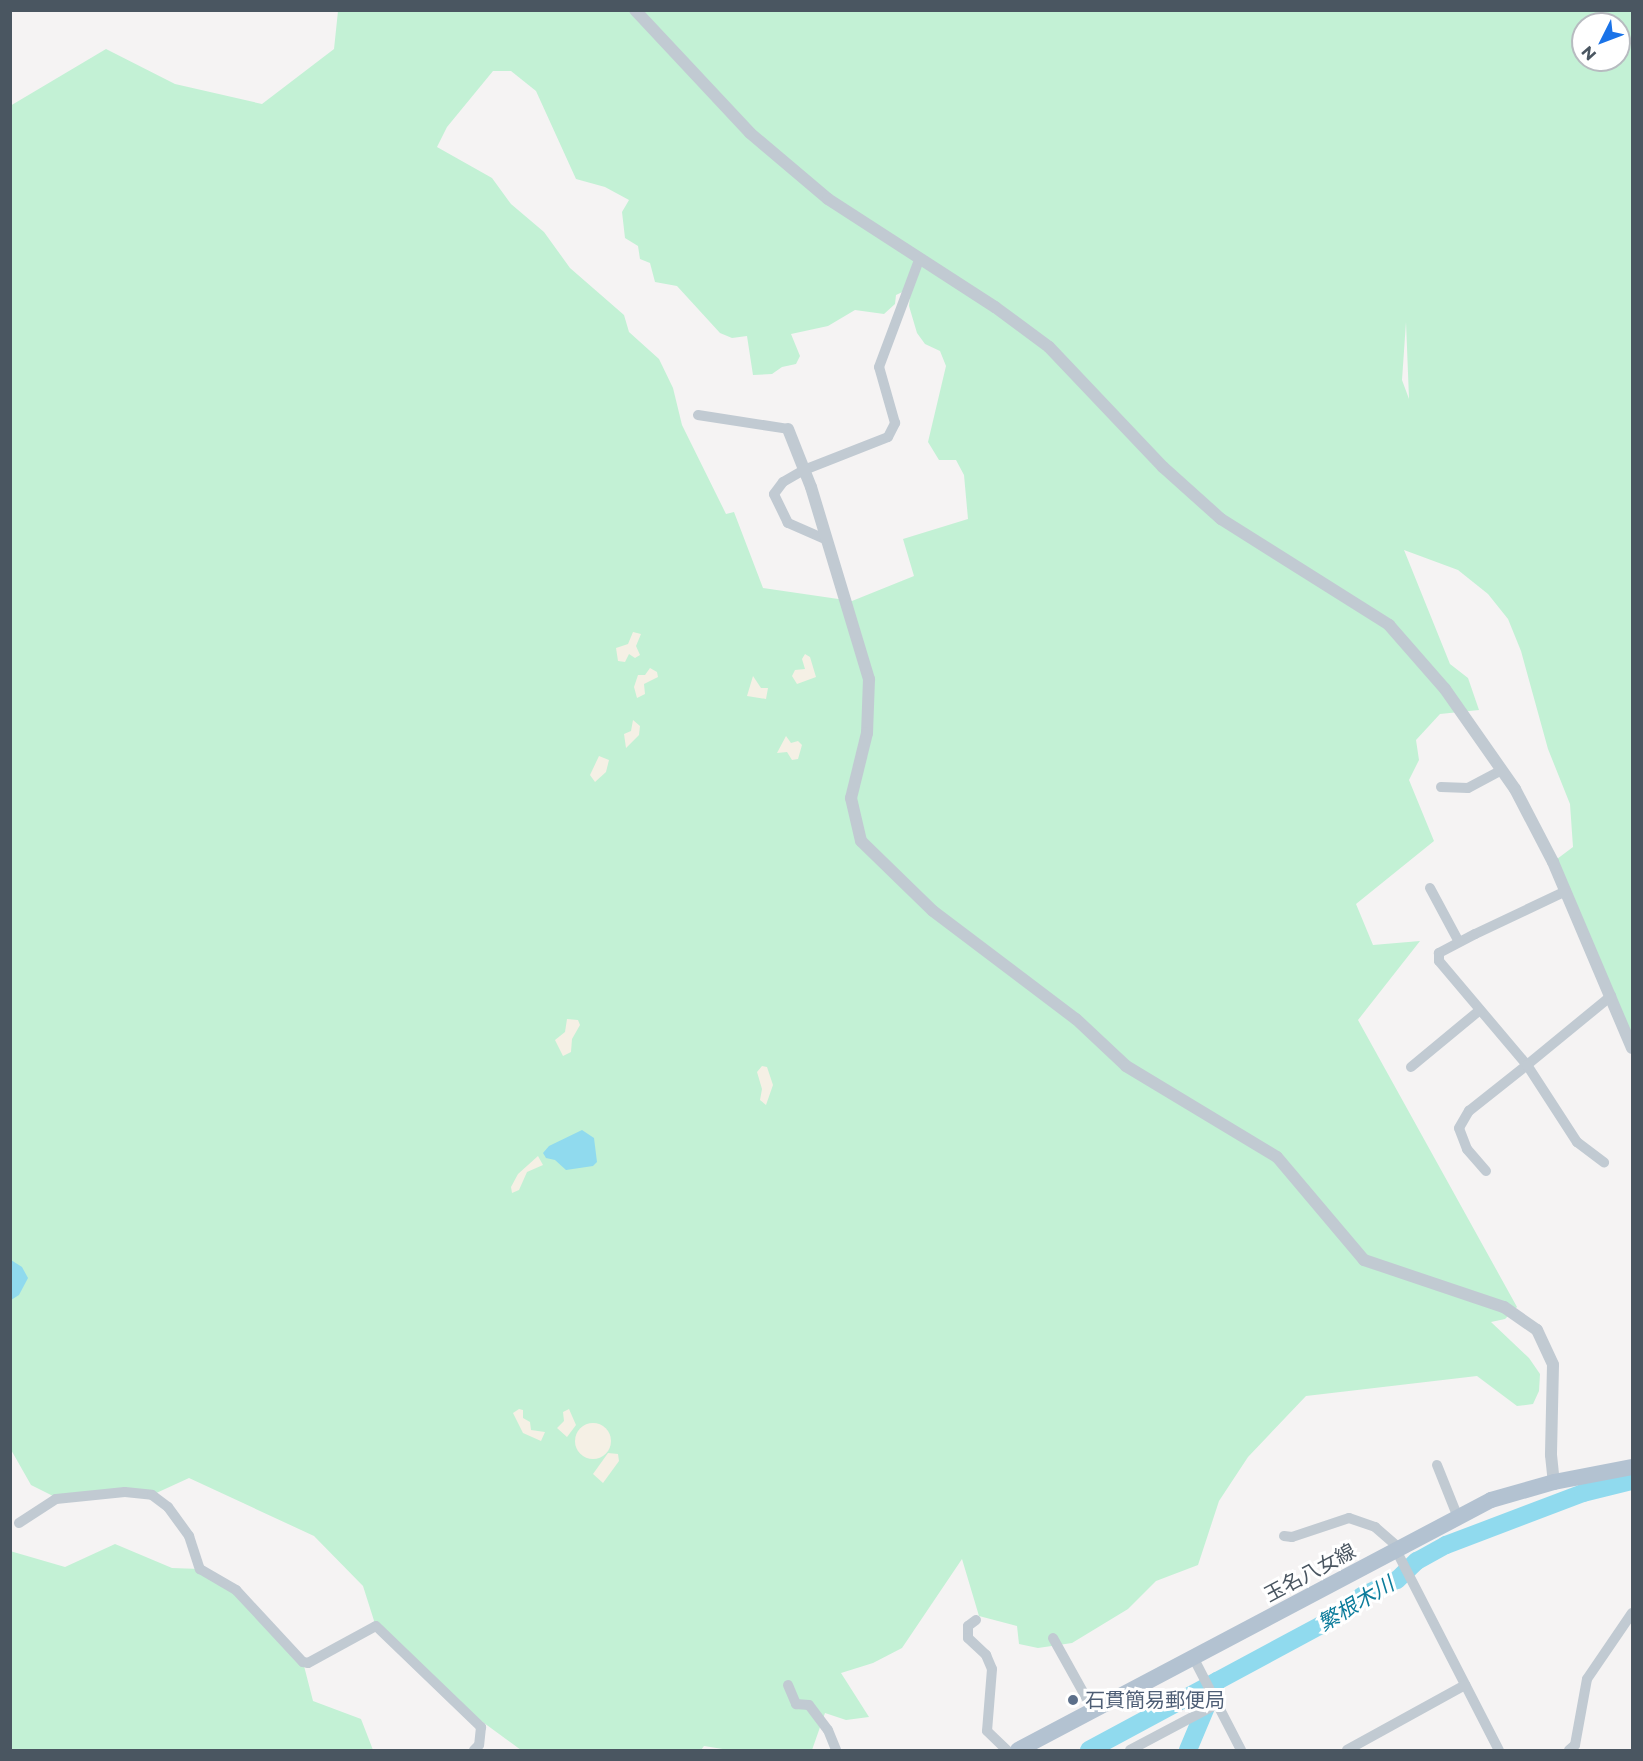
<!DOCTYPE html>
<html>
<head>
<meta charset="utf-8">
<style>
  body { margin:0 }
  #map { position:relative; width:1643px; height:1761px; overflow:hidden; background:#f5f3f3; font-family:Montserrat,"Noto Sans JP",sans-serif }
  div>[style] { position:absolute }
  .green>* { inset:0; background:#c3f1d5 }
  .sand>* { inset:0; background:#f5f0e5 }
  .round { border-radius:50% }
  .water>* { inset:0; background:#90daee }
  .river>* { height:18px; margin:-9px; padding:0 9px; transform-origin:9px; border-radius:9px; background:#90daee }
  .minor>* { height:10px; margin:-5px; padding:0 5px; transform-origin:5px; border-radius:5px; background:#c1cad2 }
  .tertiary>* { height:12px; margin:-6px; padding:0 6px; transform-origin:6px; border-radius:6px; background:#c1cad2 }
  .primary>* { height:16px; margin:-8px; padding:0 8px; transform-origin:8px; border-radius:8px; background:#b3c2d1 }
  .dots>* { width:16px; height:16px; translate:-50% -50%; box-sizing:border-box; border:3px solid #fff; border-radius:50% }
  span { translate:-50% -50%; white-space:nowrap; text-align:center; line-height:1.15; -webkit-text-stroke:6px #fff; paint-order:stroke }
  .street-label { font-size:20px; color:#4a5661 }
  .service-label { font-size:20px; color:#4e5e75 }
  .left { translate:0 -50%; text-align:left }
  .water-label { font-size:21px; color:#0c7c9b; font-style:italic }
  .frame { position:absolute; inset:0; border:12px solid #4a5661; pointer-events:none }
  .north { position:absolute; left:1571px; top:12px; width:60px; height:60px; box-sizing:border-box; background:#fff; border:2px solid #b7bbc0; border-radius:50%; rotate:228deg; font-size:16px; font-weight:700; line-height:24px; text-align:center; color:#4a5661 }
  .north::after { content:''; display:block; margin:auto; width:21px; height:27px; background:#1a73e8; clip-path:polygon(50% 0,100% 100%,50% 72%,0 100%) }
</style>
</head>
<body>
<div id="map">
  <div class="green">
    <i style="clip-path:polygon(evenodd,338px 11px,1632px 11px,1632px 1045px,1553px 862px,1573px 847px,1570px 804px,1548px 749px,1521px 651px,1508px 619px,1488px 594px,1458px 570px,1404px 550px,1450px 664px,1468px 678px,1479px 710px,1440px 714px,1416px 740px,1419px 760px,1409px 780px,1434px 841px,1356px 904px,1373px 945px,1420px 941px,1358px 1020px,1517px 1307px,1505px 1319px,1491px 1322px,1529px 1358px,1540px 1374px,1539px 1391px,1533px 1404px,1517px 1406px,1477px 1376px,1306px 1396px,1248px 1457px,1219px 1501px,1198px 1565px,1156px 1581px,1128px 1609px,1072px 1643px,1038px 1648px,1019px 1644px,1017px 1626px,979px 1616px,962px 1559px,902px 1648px,873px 1663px,841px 1673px,869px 1717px,846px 1720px,825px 1713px,812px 1750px,729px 1750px,704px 1746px,701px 1750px,521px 1750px,454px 1701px,376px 1627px,363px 1586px,314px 1536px,189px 1478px,152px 1495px,53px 1496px,31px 1485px,10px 1448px,10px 106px,106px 49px,175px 84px,262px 104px,334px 49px,338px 11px,1583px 24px,1619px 24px,1619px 60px,1583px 60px,1583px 24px,338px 11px,493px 71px,511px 71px,536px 91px,576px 179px,605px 187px,629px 200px,622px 212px,625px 238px,638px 246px,640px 259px,650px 263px,655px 282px,677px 286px,720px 333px,732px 338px,747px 336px,753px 375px,772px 374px,782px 367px,796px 364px,800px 356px,791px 334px,828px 326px,855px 310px,884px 314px,895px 304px,896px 295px,911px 288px,909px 306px,917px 333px,925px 344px,940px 351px,946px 366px,928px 442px,939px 460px,956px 460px,964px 475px,968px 519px,903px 539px,914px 576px,852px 601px,763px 588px,734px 512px,726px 514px,682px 425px,673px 388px,659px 359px,629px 332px,624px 315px,570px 268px,544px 232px,511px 204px,492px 178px,437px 147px,447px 127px,493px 71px,338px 11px,1406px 322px,1409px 399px,1402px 380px,1406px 322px)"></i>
    <i style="clip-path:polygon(115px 1544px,172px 1568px,200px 1569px,236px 1590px,303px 1662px,313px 1701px,361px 1719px,373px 1750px,11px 1750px,10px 1551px,65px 1567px)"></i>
  </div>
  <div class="sand">
    <i style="clip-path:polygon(633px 632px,641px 634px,636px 646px,640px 655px,635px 658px,629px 654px,625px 662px,618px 661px,616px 648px,628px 644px)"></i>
    <i style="clip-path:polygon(805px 654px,810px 657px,816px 677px,797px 684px,792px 676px,795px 670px,805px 669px,802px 659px)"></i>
    <i style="clip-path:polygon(650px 668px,657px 672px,658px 677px,644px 684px,645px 694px,637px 698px,634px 687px,638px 675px,645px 675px)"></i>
    <i style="clip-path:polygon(753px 676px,761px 688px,768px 688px,766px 699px,747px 696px)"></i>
    <i style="clip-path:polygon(633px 720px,640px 726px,639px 735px,626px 748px,624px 734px,631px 731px)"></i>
    <i style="clip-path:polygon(786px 736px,791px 743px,798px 741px,802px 745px,798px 759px,792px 760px,787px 752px,777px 753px)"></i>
    <i style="clip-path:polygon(599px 756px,609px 760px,606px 772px,595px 782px,590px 775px)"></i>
    <i style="clip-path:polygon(567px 1019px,578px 1020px,580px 1025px,572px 1039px,571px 1052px,563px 1056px,555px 1040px,565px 1032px)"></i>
    <i style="clip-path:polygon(762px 1066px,767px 1067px,773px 1085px,766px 1105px,760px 1100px,762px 1089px,757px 1072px)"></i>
    <i style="clip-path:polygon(538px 1156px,543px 1165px,527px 1172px,519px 1190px,512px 1193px,511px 1187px,518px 1174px)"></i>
    <i style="clip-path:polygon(519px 1409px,523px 1410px,523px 1418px,530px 1422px,531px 1430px,545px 1432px,541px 1441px,523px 1433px,513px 1413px)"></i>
    <i style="clip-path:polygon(569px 1409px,576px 1425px,567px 1437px,557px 1428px,564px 1421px,563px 1412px)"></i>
    <i class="round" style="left:575px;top:1423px;width:36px;height:36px"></i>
    <i style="clip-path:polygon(608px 1453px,618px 1454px,619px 1461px,603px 1483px,593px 1474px)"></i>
  </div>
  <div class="water">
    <i style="clip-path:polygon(582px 1130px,594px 1138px,597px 1162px,593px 1166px,566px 1170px,555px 1160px,546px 1158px,543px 1153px,549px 1146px)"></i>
    <i style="clip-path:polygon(11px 1260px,22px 1267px,28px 1278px,19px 1295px,11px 1300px)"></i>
  </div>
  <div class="river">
    <i style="left:1089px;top:1750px;width:264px;rotate:-28.3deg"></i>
    <i style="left:1321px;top:1625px;width:50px;rotate:-35.3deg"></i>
    <i style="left:1362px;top:1596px;width:38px;rotate:-25deg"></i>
    <i style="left:1397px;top:1580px;width:28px;rotate:-44deg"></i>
    <i style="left:1417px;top:1561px;width:33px;rotate:-29deg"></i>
    <i style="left:1446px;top:1545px;width:147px;rotate:-20.8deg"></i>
    <i style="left:1583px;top:1493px;width:50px;rotate:-13.8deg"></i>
    <i style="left:1188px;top:1750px;width:75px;rotate:-67.2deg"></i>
  </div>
  <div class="minor">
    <i style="left:698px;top:415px;width:91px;rotate:8.8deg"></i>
    <i style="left:827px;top:540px;width:43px;rotate:-156.4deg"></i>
    <i style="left:788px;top:523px;width:32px;rotate:-116deg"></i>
    <i style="left:774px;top:494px;width:15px;rotate:-53deg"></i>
    <i style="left:783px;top:482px;width:24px;rotate:-30deg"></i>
    <i style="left:804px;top:470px;width:90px;rotate:-21.4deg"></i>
    <i style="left:888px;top:437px;width:16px;rotate:-63deg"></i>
    <i style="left:895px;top:423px;width:58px;rotate:-105.9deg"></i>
    <i style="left:879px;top:367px;width:114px;rotate:-69.5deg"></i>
    <i style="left:1441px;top:787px;width:27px;rotate:2deg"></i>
    <i style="left:1468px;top:788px;width:38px;rotate:-28deg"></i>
    <i style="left:1430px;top:888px;width:61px;rotate:61.8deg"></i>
    <i style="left:1566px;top:891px;width:101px;rotate:154.7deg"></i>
    <i style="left:1475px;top:934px;width:41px;rotate:152.2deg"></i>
    <i style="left:1439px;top:953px;width:8px;rotate:90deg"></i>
    <i style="left:1439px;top:961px;width:136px;rotate:49.8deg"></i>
    <i style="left:1527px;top:1065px;width:109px;rotate:-39.4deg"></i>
    <i style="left:1411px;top:1067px;width:89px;rotate:-39.6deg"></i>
    <i style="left:1486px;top:1171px;width:29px;rotate:-131deg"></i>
    <i style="left:1467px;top:1149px;width:22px;rotate:-111deg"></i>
    <i style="left:1459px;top:1128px;width:20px;rotate:-60deg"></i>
    <i style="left:1469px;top:1111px;width:74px;rotate:-38.4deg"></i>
    <i style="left:1527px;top:1065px;width:92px;rotate:57deg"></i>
    <i style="left:1577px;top:1142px;width:34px;rotate:37deg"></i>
    <i style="left:1437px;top:1465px;width:54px;rotate:68.2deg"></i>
    <i style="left:19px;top:1523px;width:44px;rotate:-33deg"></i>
    <i style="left:56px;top:1499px;width:69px;rotate:-5.8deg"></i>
    <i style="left:125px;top:1492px;width:27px;rotate:6deg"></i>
    <i style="left:152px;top:1495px;width:20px;rotate:37deg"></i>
    <i style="left:168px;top:1507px;width:36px;rotate:54deg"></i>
    <i style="left:189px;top:1536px;width:35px;rotate:72deg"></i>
    <i style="left:200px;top:1569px;width:42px;rotate:30.3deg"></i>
    <i style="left:236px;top:1590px;width:98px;rotate:47.1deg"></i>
    <i style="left:303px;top:1662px;width:5px;rotate:11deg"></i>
    <i style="left:308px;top:1663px;width:77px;rotate:-28.6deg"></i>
    <i style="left:376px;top:1626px;width:146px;rotate:43.9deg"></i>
    <i style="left:481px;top:1727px;width:18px;rotate:96deg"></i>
    <i style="left:479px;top:1745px;width:7px;rotate:135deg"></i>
    <i style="left:1284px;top:1536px;width:8px;rotate:7deg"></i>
    <i style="left:1292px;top:1537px;width:60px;rotate:-18.4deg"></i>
    <i style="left:1349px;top:1518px;width:28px;rotate:19deg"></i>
    <i style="left:1375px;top:1527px;width:32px;rotate:41deg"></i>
    <i style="left:1396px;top:1550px;width:225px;rotate:62.8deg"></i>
    <i style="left:976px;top:1620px;width:10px;rotate:143deg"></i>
    <i style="left:968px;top:1626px;width:12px;rotate:90deg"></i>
    <i style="left:968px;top:1638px;width:25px;rotate:43deg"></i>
    <i style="left:986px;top:1655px;width:15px;rotate:67deg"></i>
    <i style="left:992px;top:1669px;width:62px;rotate:94.6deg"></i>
    <i style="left:987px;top:1731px;width:28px;rotate:44deg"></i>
    <i style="left:1053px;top:1638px;width:82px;rotate:60.9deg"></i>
    <i style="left:1193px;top:1657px;width:105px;rotate:62.7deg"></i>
    <i style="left:788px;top:1685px;width:21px;rotate:67deg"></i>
    <i style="left:796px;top:1704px;width:13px;rotate:4deg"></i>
    <i style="left:809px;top:1705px;width:31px;rotate:53deg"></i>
    <i style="left:828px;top:1730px;width:22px;rotate:68deg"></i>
    <i style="left:1130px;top:1750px;width:98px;rotate:-27.9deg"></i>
    <i style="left:1347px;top:1750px;width:135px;rotate:-28.8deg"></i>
    <i style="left:1569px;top:1750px;width:8px;rotate:-40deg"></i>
    <i style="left:1575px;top:1745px;width:67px;rotate:-79.7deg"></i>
    <i style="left:1587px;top:1679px;width:80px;rotate:-55.7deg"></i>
  </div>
  <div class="tertiary">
    <i style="left:635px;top:10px;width:168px;rotate:46.9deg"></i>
    <i style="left:750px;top:133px;width:102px;rotate:40.2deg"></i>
    <i style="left:828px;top:199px;width:199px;rotate:32.9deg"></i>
    <i style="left:995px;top:307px;width:67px;rotate:36.5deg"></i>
    <i style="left:1049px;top:347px;width:166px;rotate:46.5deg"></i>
    <i style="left:1163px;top:467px;width:78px;rotate:41.9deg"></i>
    <i style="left:1221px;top:519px;width:199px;rotate:32.2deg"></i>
    <i style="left:1389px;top:625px;width:85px;rotate:48.8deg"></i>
    <i style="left:1445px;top:689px;width:122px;rotate:55deg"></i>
    <i style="left:1515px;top:789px;width:82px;rotate:62.5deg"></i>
    <i style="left:1553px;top:862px;width:202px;rotate:67deg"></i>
    <i style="left:788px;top:429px;width:62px;rotate:68.4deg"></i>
    <i style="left:811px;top:487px;width:201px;rotate:73.2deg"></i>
    <i style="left:869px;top:679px;width:54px;rotate:92.1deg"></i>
    <i style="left:867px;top:733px;width:67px;rotate:103.8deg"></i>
    <i style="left:851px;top:798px;width:44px;rotate:76.9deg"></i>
    <i style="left:861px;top:841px;width:100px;rotate:44.2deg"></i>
    <i style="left:933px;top:911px;width:179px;rotate:37.1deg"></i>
    <i style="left:1076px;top:1019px;width:69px;rotate:43.2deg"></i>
    <i style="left:1126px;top:1066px;width:176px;rotate:31.1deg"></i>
    <i style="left:1277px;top:1157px;width:135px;rotate:49.8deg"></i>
    <i style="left:1364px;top:1260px;width:148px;rotate:18.6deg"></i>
    <i style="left:1504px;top:1307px;width:40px;rotate:34.9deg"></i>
    <i style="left:1537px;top:1330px;width:38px;rotate:65deg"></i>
    <i style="left:1553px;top:1365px;width:90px;rotate:91.3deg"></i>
    <i style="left:1551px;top:1455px;width:27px;rotate:84deg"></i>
  </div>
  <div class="primary">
    <i style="left:1018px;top:1750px;width:535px;rotate:-27.86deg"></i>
    <i style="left:1491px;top:1500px;width:66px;rotate:-15.9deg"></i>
    <i style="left:1554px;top:1482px;width:79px;rotate:-10.9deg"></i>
  </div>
  <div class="dots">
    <i style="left:1073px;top:1700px;background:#5c6f8a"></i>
  </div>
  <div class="street-label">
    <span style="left:1310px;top:1573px;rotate:-28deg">玉名八女線</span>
  </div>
  <div class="service-label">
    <span class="left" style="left:1085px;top:1700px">石貫簡易郵便局</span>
  </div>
  <div class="water-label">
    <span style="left:1356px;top:1604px;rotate:-31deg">繁根木川</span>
  </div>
  <div class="frame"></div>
  <div class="north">N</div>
</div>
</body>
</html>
